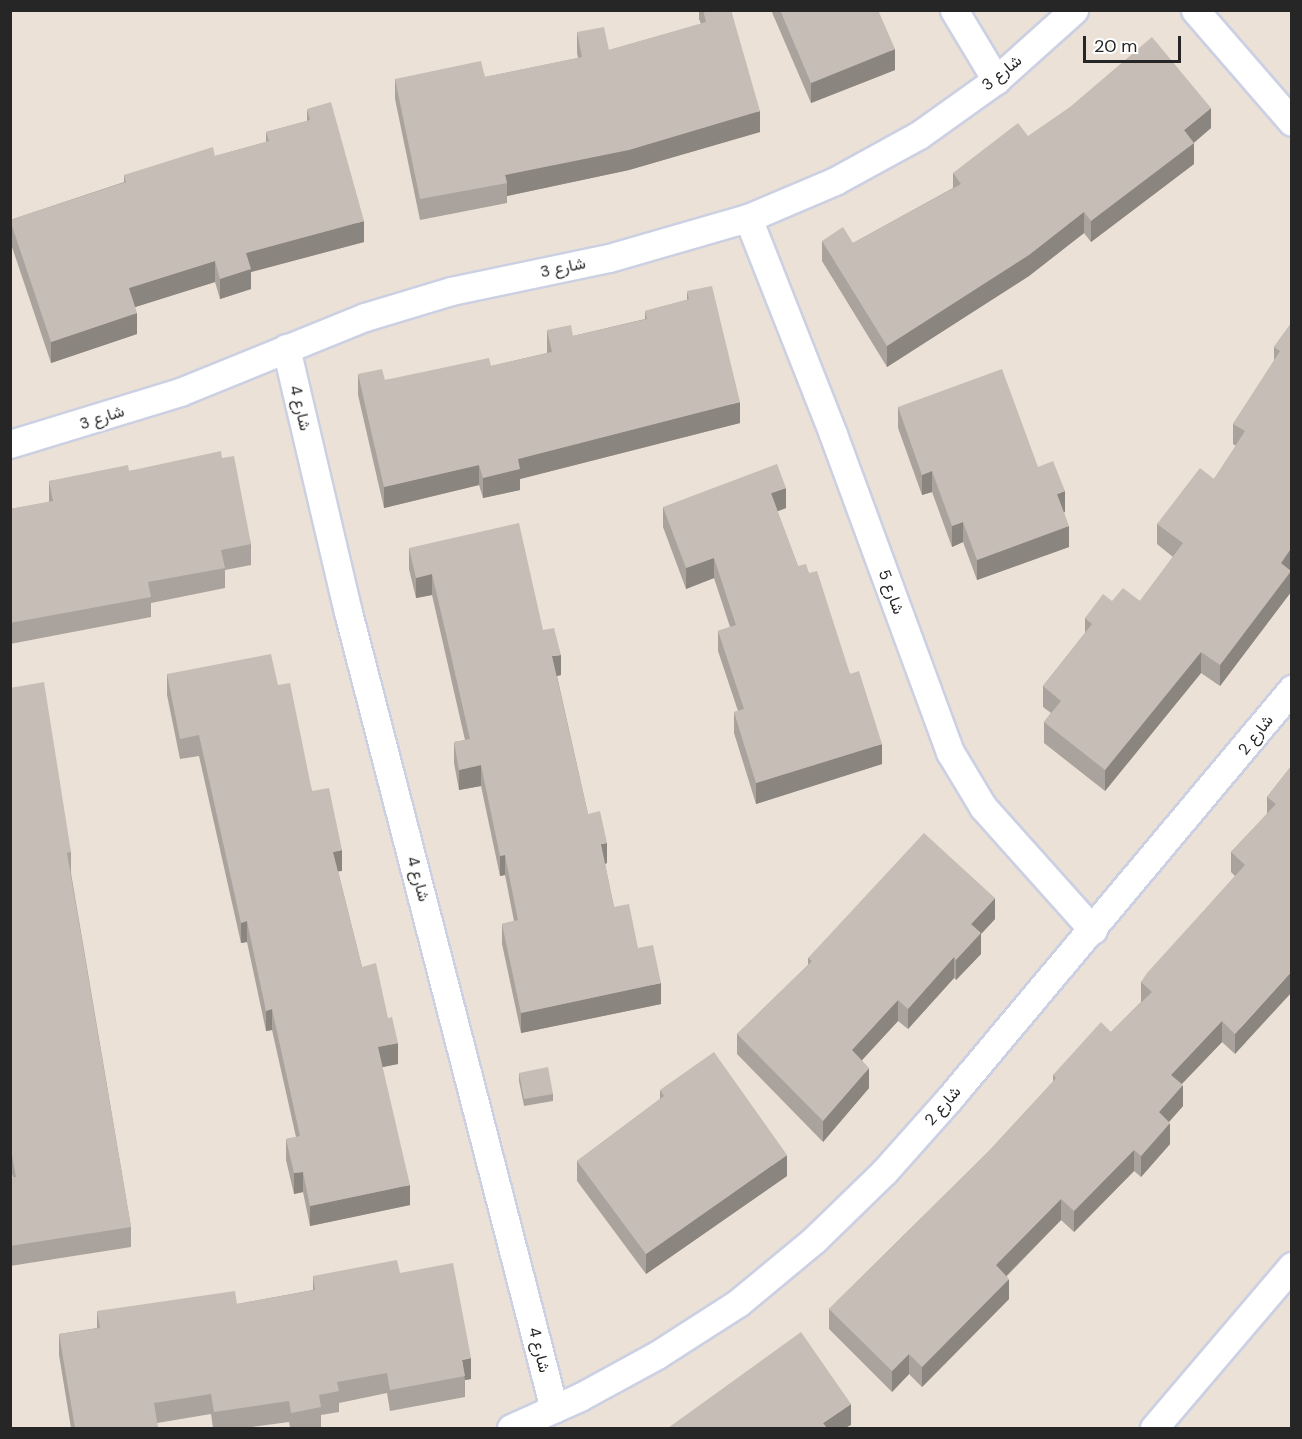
<!DOCTYPE html>
<html>
<head>
<meta charset="utf-8">
<style>
  body { margin:0 }
  #map { position:relative; width:1302px; height:1439px; overflow:hidden; background:#ebe1d6; font-family:"DM Sans",Vazirmatn,sans-serif }
  div>[style] { position:absolute }
  .roads { filter:drop-shadow(2px 0 #cbd0e2) drop-shadow(-2px 0 #cbd0e2) drop-shadow(0 2px #cbd0e2) drop-shadow(0 -2px #cbd0e2) }
  .minor>* { height:27px; margin:-13.5px; padding:0 13.5px; transform-origin:13.5px; border-radius:13.5px; background:#fff }
  .wall>* { inset:0; background:#aaa39d }
  .shaded-wall>* { inset:0; background:#8b857f }
  .building>* { inset:0; background:#c6beb6 }
  span { translate:-50% -50%; white-space:nowrap; text-align:center; line-height:1.15; -webkit-text-stroke:4.5px #fff; paint-order:stroke }
  .street-label { font-size:16px; color:#262626 }
  .frame { position:absolute; inset:0; border:12px solid #262626; pointer-events:none }
  .scale { position:absolute; left:1083px; top:36px; width:98px; height:27px; box-sizing:border-box; border:3px solid #262626; border-top:0; padding-left:8px; font-size:18px; line-height:21px; white-space:nowrap; color:#262626; -webkit-text-stroke:4px #fff; paint-order:stroke }
</style>
</head>
<body>
<div id="map">
  <div class="roads">
    <div class="minor">
      <i style="left:954px;top:10px;width:82px;rotate:59deg"></i>
      <i style="left:1195px;top:10px;width:148px;rotate:49.1deg"></i>
      <i style="left:748px;top:218px;width:232px;rotate:68.5deg"></i>
      <i style="left:833px;top:434px;width:339px;rotate:69.8deg"></i>
      <i style="left:950px;top:752px;width:64px;rotate:59deg"></i>
      <i style="left:983px;top:807px;width:165px;rotate:48.2deg"></i>
      <i style="left:286px;top:348px;width:271px;rotate:76.8deg"></i>
      <i style="left:348px;top:612px;width:823px;rotate:75.51deg"></i>
      <i style="left:10px;top:444px;width:178px;rotate:-17deg"></i>
      <i style="left:180px;top:392px;width:200px;rotate:-22.1deg"></i>
      <i style="left:365px;top:317px;width:90px;rotate:-16.8deg"></i>
      <i style="left:451px;top:291px;width:161px;rotate:-11.8deg"></i>
      <i style="left:609px;top:258px;width:145px;rotate:-16.1deg"></i>
      <i style="left:748px;top:218px;width:95px;rotate:-23deg"></i>
      <i style="left:835px;top:181px;width:96px;rotate:-28.7deg"></i>
      <i style="left:919px;top:135px;width:95px;rotate:-35.5deg"></i>
      <i style="left:996px;top:80px;width:105px;rotate:-41.9deg"></i>
      <i style="left:511px;top:1428px;width:76px;rotate:-24.2deg"></i>
      <i style="left:580px;top:1397px;width:88px;rotate:-28.6deg"></i>
      <i style="left:657px;top:1355px;width:96px;rotate:-32.7deg"></i>
      <i style="left:738px;top:1303px;width:99px;rotate:-39.7deg"></i>
      <i style="left:814px;top:1240px;width:98px;rotate:-44.2deg"></i>
      <i style="left:884px;top:1172px;width:98px;rotate:-48.3deg"></i>
      <i style="left:949px;top:1099px;width:535px;rotate:-50.08deg"></i>
      <i style="left:1154px;top:1428px;width:213px;rotate:-49.6deg"></i>
    </div>
  </div>
  <div class="wall">
    <i style="clip-path:polygon(699px 10px,731px 10px,760px 132px,629px 170px,507px 196px,507px 203px,420px 220px,395px 99px,395px 79px,485px 77px,578px 58px,577px 53px,577px 32px,609px 50px,701px 24px,699px 19px)"></i>
    <i style="clip-path:polygon(771px 10px,878px 10px,895px 70px,811px 103px)"></i>
    <i style="clip-path:polygon(307px 109px,364px 242px,251px 272px,251px 289px,220px 299px,215px 282px,135px 307px,137px 334px,51px 363px,10px 241px,10px 220px,124px 182px,124px 175px,215px 156px,266px 142px,266px 132px,307px 121px)"></i>
    <i style="clip-path:polygon(1211px 128px,1194px 143px,1194px 164px,1091px 242px,1084px 233px,1029px 276px,887px 367px,822px 261px,822px 241px,853px 243px,953px 188px,953px 173px,1028px 136px)"></i>
    <i style="clip-path:polygon(687px 291px,740px 423px,520px 479px,520px 490px,483px 498px,479px 485px,384px 508px,358px 395px,358px 374px,385px 380px,491px 366px,547px 353px,547px 330px,573px 336px,645px 319px,645px 311px,687px 300px)"></i>
    <i style="clip-path:polygon(1292px 322px,1292px 568px,1290px 570px,1291px 592px,1220px 686px,1201px 673px,1105px 791px,1044px 743px,1044px 722px,1051px 713px,1043px 707px,1043px 686px,1085px 633px,1085px 618px,1112px 601px,1140px 601px,1173px 557px,1157px 544px,1157px 524px,1214px 479px,1236px 446px,1233px 444px,1233px 424px,1274px 361px,1274px 347px)"></i>
    <i style="clip-path:polygon(898px 407px,1038px 467px,1065px 512px,1064px 512px,1069px 547px,977px 580px,963px 542px,952px 547px,932px 492px,922px 495px,898px 428px)"></i>
    <i style="clip-path:polygon(222px 458px,251px 544px,251px 565px,225px 570px,225px 588px,151px 603px,151px 617px,10px 644px,10px 509px,49px 502px,49px 481px,129px 471px)"></i>
    <i style="clip-path:polygon(663px 507px,786px 508px,777px 511px,798px 566px,809px 573px,850px 674px,882px 764px,756px 804px,734px 733px,734px 712px,738px 711px,718px 651px,718px 631px,730px 627px,714px 578px,686px 589px,663px 527px)"></i>
    <i style="clip-path:polygon(409px 548px,543px 630px,561px 675px,557px 676px,588px 814px,607px 863px,605px 864px,614px 907px,638px 948px,661px 1004px,521px 1033px,502px 944px,502px 924px,514px 921px,505px 875px,500px 876px,481px 786px,459px 790px,454px 763px,454px 742px,465px 740px,432px 595px,416px 598px,409px 569px)"></i>
    <i style="clip-path:polygon(167px 674px,278px 685px,312px 791px,342px 871px,338px 871px,362px 967px,398px 1064px,382px 1067px,410px 1205px,310px 1226px,303px 1192px,294px 1194px,286px 1160px,286px 1139px,296px 1137px,272px 1030px,266px 1031px,247px 942px,241px 943px,199px 756px,180px 759px,167px 695px)"></i>
    <i style="clip-path:polygon(10px 688px,71px 852px,71px 873px,131px 1227px,131px 1247px,10px 1266px,10px 1178px,13px 1178px,10px 1165px)"></i>
    <i style="clip-path:polygon(1292px 765px,1235px 1054px,1222px 1042px,1182px 1084px,1183px 1106px,1169px 1122px,1170px 1144px,1141px 1177px,1134px 1171px,1074px 1232px,1061px 1220px,1007px 1276px,1009px 1299px,922px 1387px,909px 1374px,892px 1392px,829px 1329px,829px 1309px,989px 1151px,1053px 1082px,1053px 1075px,1111px 1032px,1141px 1002px,1141px 982px,1235px 876px,1231px 872px,1231px 852px,1267px 814px,1267px 797px)"></i>
    <i style="clip-path:polygon(995px 919px,981px 934px,981px 954px,956px 980px,954px 978px,908px 1029px,898px 1021px,862px 1060px,869px 1088px,823px 1142px,737px 1054px,737px 1034px,808px 965px,808px 958px)"></i>
    <i style="clip-path:polygon(519px 1073px,553px 1094px,553px 1101px,524px 1106px,519px 1081px)"></i>
    <i style="clip-path:polygon(660px 1090px,787px 1176px,646px 1274px,577px 1181px,577px 1161px,660px 1099px)"></i>
    <i style="clip-path:polygon(400px 1273px,471px 1379px,465px 1380px,465px 1397px,390px 1411px,387px 1393px,339px 1403px,339px 1412px,321px 1415px,321px 1427px,315px 1428px,290px 1428px,289px 1422px,244px 1428px,213px 1428px,211px 1414px,157px 1423px,158px 1428px,71px 1428px,59px 1355px,59px 1334px,97px 1328px,97px 1311px,237px 1304px,313px 1290px,313px 1276px)"></i>
  </div>
  <div class="shaded-wall">
    <i style="clip-path:polygon(895px 49px,895px 70px,811px 103px,811px 83px)"></i>
    <i style="clip-path:polygon(1211px 108px,1211px 128px,1186px 149px,1194px 143px,1194px 164px,1091px 242px,1091px 221px,1184px 130px)"></i>
    <i style="clip-path:polygon(760px 111px,760px 132px,629px 170px,507px 196px,507px 183px,505px 175px)"></i>
    <i style="clip-path:polygon(1084px 212px,1084px 233px,1029px 276px,887px 367px,887px 346px)"></i>
    <i style="clip-path:polygon(364px 221px,364px 242px,251px 272px,251px 289px,220px 299px,220px 279px,246px 253px)"></i>
    <i style="clip-path:polygon(215px 261px,215px 282px,129px 309px,129px 288px)"></i>
    <i style="clip-path:polygon(137px 313px,137px 334px,51px 363px,51px 342px)"></i>
    <i style="clip-path:polygon(740px 402px,740px 423px,520px 479px,520px 490px,483px 498px,483px 478px,518px 459px)"></i>
    <i style="clip-path:polygon(479px 465px,479px 485px,384px 508px,384px 487px)"></i>
    <i style="clip-path:polygon(932px 471px,932px 492px,922px 495px,922px 475px)"></i>
    <i style="clip-path:polygon(786px 488px,786px 508px,771px 514px,771px 493px)"></i>
    <i style="clip-path:polygon(1065px 491px,1065px 512px,1057px 515px,1057px 494px)"></i>
    <i style="clip-path:polygon(963px 522px,963px 542px,952px 547px,952px 526px)"></i>
    <i style="clip-path:polygon(1069px 526px,1069px 547px,977px 580px,977px 560px)"></i>
    <i style="clip-path:polygon(1292px 547px,1292px 568px,1281px 584px,1281px 563px)"></i>
    <i style="clip-path:polygon(714px 558px,714px 578px,686px 589px,686px 568px)"></i>
    <i style="clip-path:polygon(1291px 571px,1291px 592px,1220px 686px,1220px 665px)"></i>
    <i style="clip-path:polygon(432px 574px,432px 595px,416px 598px,416px 578px)"></i>
    <i style="clip-path:polygon(1201px 652px,1201px 673px,1105px 791px,1105px 770px)"></i>
    <i style="clip-path:polygon(561px 655px,561px 675px,552px 677px,552px 656px)"></i>
    <i style="clip-path:polygon(882px 744px,882px 764px,756px 804px,756px 783px)"></i>
    <i style="clip-path:polygon(481px 765px,481px 786px,459px 790px,459px 770px)"></i>
    <i style="clip-path:polygon(607px 843px,607px 863px,601px 865px,601px 844px)"></i>
    <i style="clip-path:polygon(342px 850px,342px 871px,333px 872px,333px 852px)"></i>
    <i style="clip-path:polygon(505px 855px,505px 875px,500px 876px,500px 856px)"></i>
    <i style="clip-path:polygon(995px 898px,995px 919px,981px 934px,981px 954px,956px 980px,956px 960px,971px 924px)"></i>
    <i style="clip-path:polygon(247px 921px,247px 942px,241px 943px,241px 923px)"></i>
    <i style="clip-path:polygon(954px 957px,954px 978px,908px 1029px,908px 1009px)"></i>
    <i style="clip-path:polygon(1292px 971px,1292px 992px,1235px 1054px,1235px 1034px)"></i>
    <i style="clip-path:polygon(661px 983px,661px 1004px,521px 1033px,521px 1013px)"></i>
    <i style="clip-path:polygon(898px 1000px,898px 1021px,852px 1071px,852px 1050px)"></i>
    <i style="clip-path:polygon(272px 1009px,272px 1030px,266px 1031px,266px 1011px)"></i>
    <i style="clip-path:polygon(1222px 1021px,1222px 1042px,1171px 1095px,1171px 1075px)"></i>
    <i style="clip-path:polygon(398px 1043px,398px 1064px,378px 1068px,378px 1047px)"></i>
    <i style="clip-path:polygon(869px 1068px,869px 1088px,823px 1142px,823px 1121px)"></i>
    <i style="clip-path:polygon(1183px 1085px,1183px 1106px,1159px 1133px,1159px 1112px)"></i>
    <i style="clip-path:polygon(1170px 1123px,1170px 1144px,1141px 1177px,1141px 1156px)"></i>
    <i style="clip-path:polygon(1134px 1150px,1134px 1171px,1074px 1232px,1074px 1211px)"></i>
    <i style="clip-path:polygon(787px 1155px,787px 1176px,646px 1274px,646px 1254px)"></i>
    <i style="clip-path:polygon(303px 1172px,303px 1192px,294px 1194px,294px 1173px)"></i>
    <i style="clip-path:polygon(410px 1185px,410px 1205px,310px 1226px,310px 1206px)"></i>
    <i style="clip-path:polygon(1061px 1199px,1061px 1220px,996px 1286px,996px 1265px)"></i>
    <i style="clip-path:polygon(1009px 1279px,1009px 1299px,922px 1387px,922px 1367px)"></i>
    <i style="clip-path:polygon(909px 1354px,909px 1374px,892px 1392px,892px 1371px)"></i>
    <i style="clip-path:polygon(471px 1358px,471px 1379px,465px 1380px,462px 1360px)"></i>
    <i style="clip-path:polygon(851px 1404px,851px 1425px,845px 1428px,823px 1428px,823px 1423px)"></i>
  </div>
  <div class="building">
    <i style="clip-path:polygon(703px 10px,731px 10px,760px 111px,629px 150px,505px 175px,507px 183px,420px 199px,395px 79px,481px 61px,485px 77px,582px 57px,577px 32px,604px 27px,609px 50px,706px 22px)"></i>
    <i style="clip-path:polygon(780px 10px,878px 10px,895px 49px,811px 83px)"></i>
    <i style="clip-path:polygon(1152px 37px,1211px 108px,1184px 130px,1194px 143px,1091px 221px,1084px 212px,1029px 255px,887px 346px,822px 241px,843px 227px,853px 243px,961px 184px,953px 173px,1018px 123px,1028px 136px,1070px 107px)"></i>
    <i style="clip-path:polygon(331px 102px,364px 221px,246px 253px,251px 269px,220px 279px,215px 261px,129px 288px,137px 313px,51px 342px,10px 220px,126px 182px,124px 175px,213px 147px,215px 156px,269px 141px,266px 132px,310px 120px,307px 109px)"></i>
    <i style="clip-path:polygon(712px 286px,740px 402px,518px 459px,520px 469px,483px 478px,479px 465px,384px 487px,358px 374px,382px 369px,385px 380px,489px 358px,491px 366px,552px 352px,547px 330px,571px 325px,573px 336px,647px 319px,645px 311px,689px 299px,687px 291px)"></i>
    <i style="clip-path:polygon(1292px 322px,1292px 547px,1281px 563px,1291px 571px,1220px 665px,1201px 652px,1105px 770px,1044px 722px,1061px 701px,1043px 686px,1092px 624px,1085px 618px,1103px 594px,1112px 601px,1123px 588px,1140px 601px,1183px 543px,1157px 524px,1200px 468px,1214px 479px,1245px 431px,1233px 424px,1280px 351px,1274px 347px)"></i>
    <i style="clip-path:polygon(1002px 369px,1038px 467px,1053px 461px,1065px 491px,1057px 494px,1069px 526px,977px 560px,963px 522px,952px 526px,932px 471px,922px 475px,898px 407px)"></i>
    <i style="clip-path:polygon(221px 451px,222px 458px,234px 456px,251px 544px,221px 550px,225px 568px,148px 582px,151px 597px,10px 623px,10px 509px,53px 501px,49px 481px,128px 465px,129px 471px)"></i>
    <i style="clip-path:polygon(777px 464px,786px 488px,771px 493px,798px 566px,806px 564px,809px 573px,817px 571px,850px 674px,859px 671px,882px 744px,756px 783px,734px 712px,744px 709px,718px 631px,736px 625px,714px 558px,686px 568px,663px 507px)"></i>
    <i style="clip-path:polygon(519px 523px,543px 630px,554px 628px,561px 655px,552px 656px,588px 814px,600px 811px,607px 843px,601px 844px,614px 907px,629px 904px,638px 948px,653px 945px,661px 983px,521px 1013px,502px 924px,518px 920px,505px 855px,500px 856px,481px 765px,459px 770px,454px 742px,470px 739px,450px 651px,432px 574px,416px 578px,409px 548px)"></i>
    <i style="clip-path:polygon(271px 654px,278px 685px,290px 683px,312px 791px,329px 788px,342px 850px,333px 852px,362px 967px,376px 963px,388px 1018px,392px 1017px,398px 1043px,378px 1047px,410px 1185px,310px 1206px,303px 1172px,294px 1173px,286px 1139px,300px 1136px,272px 1009px,266px 1011px,247px 921px,241px 923px,199px 735px,180px 739px,167px 674px)"></i>
    <i style="clip-path:polygon(44px 682px,71px 852px,67px 853px,131px 1227px,10px 1246px,10px 1178px,16px 1177px,10px 1144px,10px 688px)"></i>
    <i style="clip-path:polygon(1292px 765px,1292px 971px,1235px 1034px,1222px 1021px,1171px 1075px,1183px 1085px,1159px 1112px,1170px 1123px,1141px 1156px,1134px 1150px,1074px 1211px,1061px 1199px,996px 1265px,1009px 1279px,922px 1367px,909px 1354px,892px 1371px,829px 1309px,989px 1151px,1056px 1078px,1053px 1075px,1101px 1022px,1111px 1032px,1152px 992px,1141px 982px,1147px 973px,1245px 865px,1231px 852px,1276px 804px,1267px 797px)"></i>
    <i style="clip-path:polygon(924px 833px,995px 898px,971px 924px,981px 933px,956px 960px,954px 957px,908px 1009px,898px 1000px,852px 1050px,869px 1068px,823px 1121px,737px 1034px,812px 961px,808px 958px)"></i>
    <i style="clip-path:polygon(714px 1052px,787px 1155px,646px 1254px,577px 1161px,664px 1096px,660px 1090px)"></i>
    <i style="clip-path:polygon(548px 1067px,553px 1094px,524px 1099px,519px 1073px)"></i>
    <i style="clip-path:polygon(397px 1260px,400px 1273px,453px 1263px,471px 1358px,462px 1360px,465px 1376px,390px 1390px,387px 1373px,337px 1382px,339px 1391px,319px 1395px,321px 1407px,291px 1413px,289px 1401px,214px 1412px,211px 1394px,154px 1403px,158px 1428px,75px 1428px,59px 1334px,100px 1328px,97px 1311px,235px 1291px,237px 1304px,315px 1290px,313px 1276px)"></i>
    <i style="clip-path:polygon(801px 1332px,851px 1404px,823px 1423px,827px 1428px,668px 1428px)"></i>
  </div>
  <div class="street-label">
    <span style="left:1002px;top:73px;rotate:-39deg">شارع 3</span>
    <span style="left:563px;top:268px;rotate:-12deg">شارع 3</span>
    <span style="left:300px;top:408px;rotate:77deg">شارع 4</span>
    <span style="left:102px;top:418px;rotate:-18deg">شارع 3</span>
    <span style="left:891px;top:592px;rotate:70deg">شارع 5</span>
    <span style="left:1256px;top:735px;rotate:-52deg">شارع 2</span>
    <span style="left:418px;top:879px;rotate:75deg">شارع 4</span>
    <span style="left:943px;top:1106px;rotate:-49deg">شارع 2</span>
    <span style="left:539px;top:1350px;rotate:76deg">شارع 4</span>
  </div>
  <div class="frame"></div>
  <div class="scale">20 m</div>
</div>
</body>
</html>
